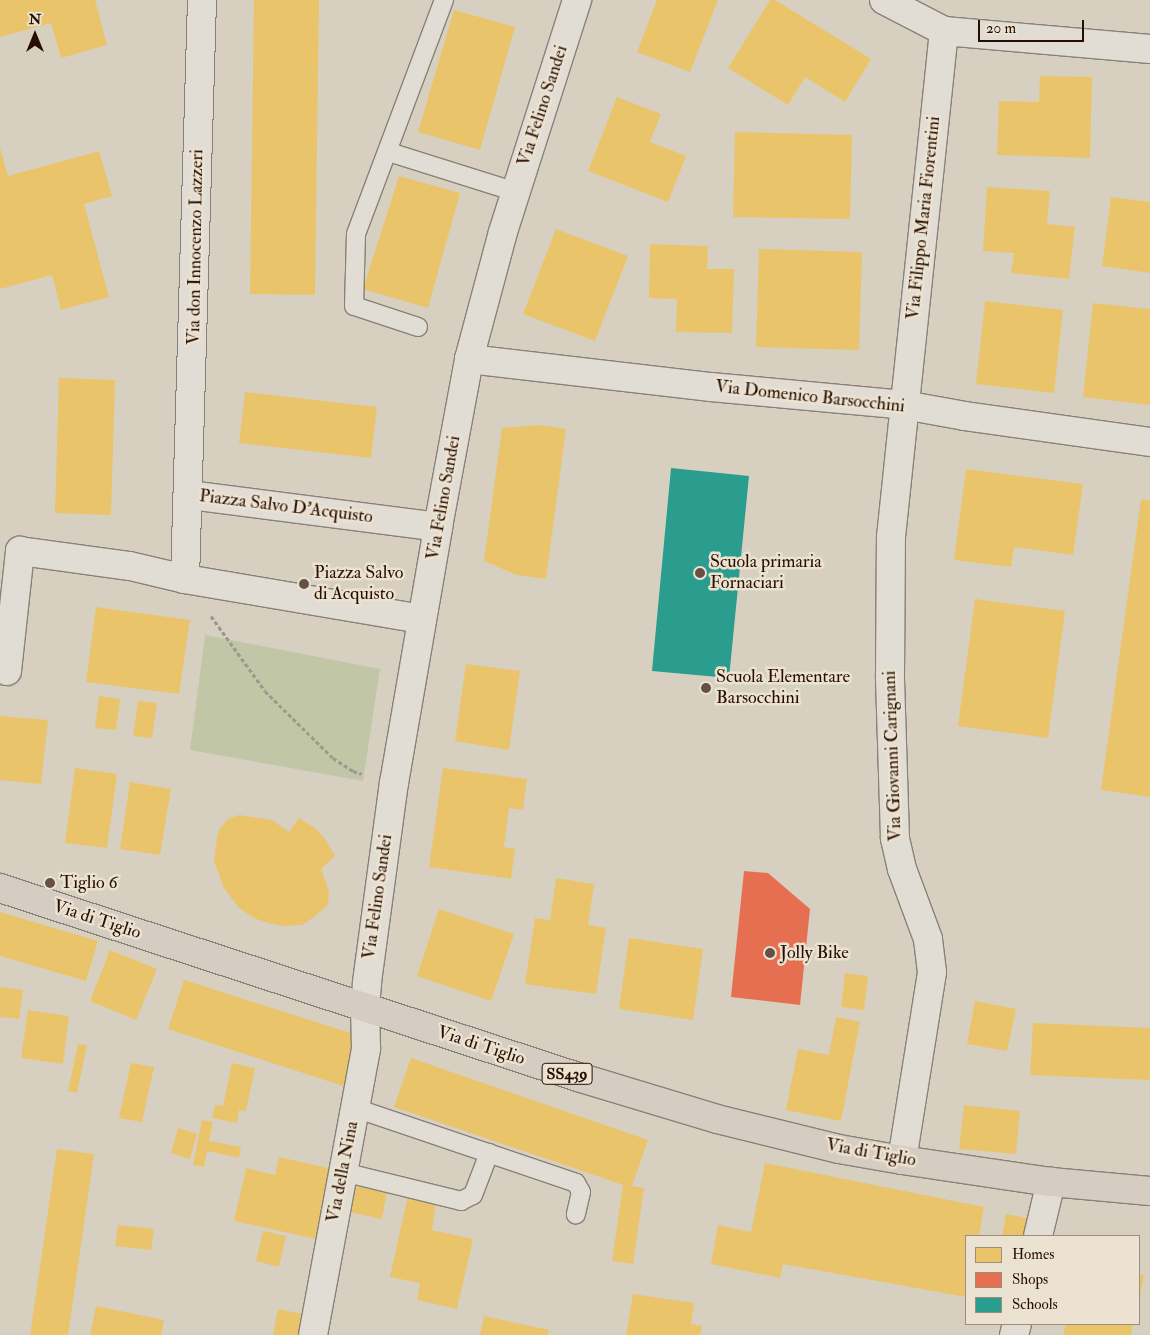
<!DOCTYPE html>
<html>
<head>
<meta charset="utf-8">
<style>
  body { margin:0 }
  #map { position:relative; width:1150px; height:1335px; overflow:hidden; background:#d7d0c1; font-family:"IM FELL Double Pica",serif }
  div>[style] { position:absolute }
  .green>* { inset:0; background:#c1c6a7 }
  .homes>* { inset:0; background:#e9c46a }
  .shops>* { inset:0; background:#e76f51 }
  .schools>* { inset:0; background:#2a9d8f }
  .path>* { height:3px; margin-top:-1.5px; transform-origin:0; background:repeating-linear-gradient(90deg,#9d9790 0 4px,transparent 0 6.5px) }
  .roads { filter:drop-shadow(1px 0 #898177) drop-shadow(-1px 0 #898177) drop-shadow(0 1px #898177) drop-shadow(0 -1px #898177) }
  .service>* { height:18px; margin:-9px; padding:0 9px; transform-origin:9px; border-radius:9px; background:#e1ddd5 }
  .minor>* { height:28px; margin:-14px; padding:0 14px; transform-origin:14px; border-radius:14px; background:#e1ddd5 }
  .primary>* { height:28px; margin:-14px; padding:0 14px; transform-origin:14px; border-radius:14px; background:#d5cdc1 }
  .dots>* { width:14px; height:14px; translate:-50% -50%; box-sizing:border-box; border:2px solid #ebe2d1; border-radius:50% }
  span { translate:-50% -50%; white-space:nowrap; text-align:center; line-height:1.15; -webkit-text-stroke:5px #ebe2d1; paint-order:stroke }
  .shield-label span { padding:1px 4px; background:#ebe2d1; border:1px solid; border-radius:4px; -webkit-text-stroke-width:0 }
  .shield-label { font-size:16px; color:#280e00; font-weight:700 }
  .street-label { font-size:18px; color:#280e00 }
  .poi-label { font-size:18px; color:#280e00 }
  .left { translate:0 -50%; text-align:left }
  .legend { position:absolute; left:965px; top:1235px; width:175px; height:90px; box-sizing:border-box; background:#ebe2d1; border:1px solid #9d8d7d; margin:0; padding:6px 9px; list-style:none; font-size:15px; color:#280e00 }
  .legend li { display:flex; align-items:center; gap:10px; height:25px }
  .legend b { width:25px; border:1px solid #9d8d7d }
  .north { position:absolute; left:10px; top:10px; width:50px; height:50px; -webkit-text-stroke:4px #ebe2d1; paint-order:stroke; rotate:0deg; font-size:14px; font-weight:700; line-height:20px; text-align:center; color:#280e00 }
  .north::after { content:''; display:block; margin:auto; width:18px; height:22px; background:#280e00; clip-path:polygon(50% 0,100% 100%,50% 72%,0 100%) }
  .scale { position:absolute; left:978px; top:20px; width:106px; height:22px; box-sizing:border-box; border:2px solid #280e00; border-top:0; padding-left:6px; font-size:15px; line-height:18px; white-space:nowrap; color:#280e00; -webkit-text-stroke:4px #ebe2d1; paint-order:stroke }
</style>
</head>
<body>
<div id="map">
  <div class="green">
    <i style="clip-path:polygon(205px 635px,380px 669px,363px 781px,190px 750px)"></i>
  </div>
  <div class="homes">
    <i style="clip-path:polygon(0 0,95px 0,107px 45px,61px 58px,51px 23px,0 37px)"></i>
    <i style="clip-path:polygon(254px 0,319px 0,315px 295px,250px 294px)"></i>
    <i style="clip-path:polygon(657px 0,718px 0,690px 72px,637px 52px)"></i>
    <i style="clip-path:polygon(770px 0,775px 0,871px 59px,845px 102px,805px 77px,788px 105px,728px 68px)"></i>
    <i style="clip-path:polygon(454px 10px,515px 27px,480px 150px,418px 132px)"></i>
    <i style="clip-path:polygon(1040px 76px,1092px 77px,1090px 158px,997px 155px,999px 101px,1039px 102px)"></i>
    <i style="clip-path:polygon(617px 97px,661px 114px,650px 142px,686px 156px,668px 202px,588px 171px)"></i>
    <i style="clip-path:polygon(735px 132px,852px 135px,850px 219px,733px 217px)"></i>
    <i style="clip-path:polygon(0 148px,8px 176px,99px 151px,112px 196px,84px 204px,109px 297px,61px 310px,52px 275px,0 289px)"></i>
    <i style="clip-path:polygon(399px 176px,460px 193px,428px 308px,363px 289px)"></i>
    <i style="clip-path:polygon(987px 187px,1050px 191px,1047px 224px,1075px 227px,1069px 279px,1011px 273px,1014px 253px,983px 251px)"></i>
    <i style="clip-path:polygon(1111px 197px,1150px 202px,1150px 273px,1102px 266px)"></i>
    <i style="clip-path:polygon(556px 229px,628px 256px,595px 341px,523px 314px)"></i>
    <i style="clip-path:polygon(650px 244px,708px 246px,707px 269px,734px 269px,732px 333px,676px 332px,677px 299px,649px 298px)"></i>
    <i style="clip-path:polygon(759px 249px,862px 252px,859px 350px,756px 347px)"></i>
    <i style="clip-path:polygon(985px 301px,1063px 310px,1054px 393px,976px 384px)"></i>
    <i style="clip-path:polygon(1093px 303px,1150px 309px,1150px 405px,1083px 397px)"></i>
    <i style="clip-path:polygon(59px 378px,115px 380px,111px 515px,55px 513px)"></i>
    <i style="clip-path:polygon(245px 392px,377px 407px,371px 458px,239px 443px)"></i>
    <i style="clip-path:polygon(540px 425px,566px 429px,546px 579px,517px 575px,484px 561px,502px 428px)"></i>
    <i style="clip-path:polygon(966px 469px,1083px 484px,1073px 555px,1014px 547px,1011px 567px,954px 560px)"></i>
    <i style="clip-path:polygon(1141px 499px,1150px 501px,1150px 797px,1101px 790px)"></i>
    <i style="clip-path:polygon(975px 599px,1065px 611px,1048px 738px,958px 726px)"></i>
    <i style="clip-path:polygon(96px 607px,190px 620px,179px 694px,86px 682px)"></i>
    <i style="clip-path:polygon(466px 664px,520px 671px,509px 750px,455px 741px)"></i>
    <i style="clip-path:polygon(99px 696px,120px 699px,116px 730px,95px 728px)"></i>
    <i style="clip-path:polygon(138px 701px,157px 703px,152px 738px,133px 736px)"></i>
    <i style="clip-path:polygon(0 716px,48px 720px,41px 784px,0 780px)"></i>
    <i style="clip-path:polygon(75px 768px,117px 774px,107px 848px,65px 843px)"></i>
    <i style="clip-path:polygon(443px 768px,527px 779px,523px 810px,509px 808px,504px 847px,515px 849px,511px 879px,429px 867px)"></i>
    <i style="clip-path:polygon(130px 782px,171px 789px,160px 855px,120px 849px)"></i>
    <i style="clip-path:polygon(239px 815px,272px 820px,289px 832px,299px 818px,315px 828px,326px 840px,335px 856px,321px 869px,329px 891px,328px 905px,314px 917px,302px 925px,284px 926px,268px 923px,254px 918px,239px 908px,224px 888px,214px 861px,217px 838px,220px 828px,228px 819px)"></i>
    <i style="clip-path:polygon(556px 878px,594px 884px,588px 925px,606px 928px,596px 994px,525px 984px,535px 918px,550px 920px)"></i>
    <i style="clip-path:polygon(439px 909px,514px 934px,491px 1001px,417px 976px)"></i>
    <i style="clip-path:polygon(0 912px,98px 941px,86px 981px,0 956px)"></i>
    <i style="clip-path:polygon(629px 938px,703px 949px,693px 1020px,619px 1009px)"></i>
    <i style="clip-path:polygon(110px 950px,157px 969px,136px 1020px,90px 1001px)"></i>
    <i style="clip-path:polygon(845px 973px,868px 976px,864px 1010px,841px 1007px)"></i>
    <i style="clip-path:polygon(184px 980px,360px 1036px,343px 1086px,168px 1029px)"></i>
    <i style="clip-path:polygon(0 987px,23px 990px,19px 1019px,0 1017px)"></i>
    <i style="clip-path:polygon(975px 1001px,1016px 1009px,1007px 1051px,967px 1044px)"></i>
    <i style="clip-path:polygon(28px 1010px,69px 1016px,63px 1064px,21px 1058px)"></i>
    <i style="clip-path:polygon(836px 1017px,860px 1022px,841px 1121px,786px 1110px,798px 1049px,829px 1055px)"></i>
    <i style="clip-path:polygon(1033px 1023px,1150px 1028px,1150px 1080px,1030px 1075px)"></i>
    <i style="clip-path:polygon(78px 1044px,87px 1045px,77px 1093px,68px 1091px)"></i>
    <i style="clip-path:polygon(411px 1058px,648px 1140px,632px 1186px,644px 1188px,633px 1264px,612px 1261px,623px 1185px,394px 1107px)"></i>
    <i style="clip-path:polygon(131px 1063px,154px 1067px,142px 1122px,119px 1118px)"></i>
    <i style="clip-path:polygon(232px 1063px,255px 1068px,246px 1111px,239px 1110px,237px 1123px,212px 1118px,215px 1105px,223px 1106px)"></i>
    <i style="clip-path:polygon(964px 1105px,1020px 1111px,1016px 1154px,959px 1149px)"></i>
    <i style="clip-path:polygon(202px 1120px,213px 1122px,209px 1141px,241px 1147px,239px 1158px,207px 1151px,204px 1167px,193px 1165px)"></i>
    <i style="clip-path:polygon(178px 1128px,197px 1134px,190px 1159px,171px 1153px)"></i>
    <i style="clip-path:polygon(57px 1149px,94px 1154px,68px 1335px,30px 1335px)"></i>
    <i style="clip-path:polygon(279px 1157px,337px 1170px,321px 1240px,234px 1221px,246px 1168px,275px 1175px)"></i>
    <i style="clip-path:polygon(765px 1163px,984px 1207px,979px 1236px,966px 1236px,966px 1297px,783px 1264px,780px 1278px,711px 1264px,718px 1225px,751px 1232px)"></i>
    <i style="clip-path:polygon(354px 1186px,387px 1192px,382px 1219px,349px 1212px)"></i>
    <i style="clip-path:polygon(408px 1195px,436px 1201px,432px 1230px,473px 1239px,457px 1309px,417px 1300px,420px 1283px,390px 1277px)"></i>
    <i style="clip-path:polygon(1006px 1214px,1032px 1219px,1028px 1236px,1002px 1236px)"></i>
    <i style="clip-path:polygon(118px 1225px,154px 1229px,151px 1250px,115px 1246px)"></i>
    <i style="clip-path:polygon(263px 1231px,286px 1236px,279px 1267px,256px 1261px)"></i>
    <i style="clip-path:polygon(1139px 1274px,1144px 1275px,1140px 1297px,1139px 1297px)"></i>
    <i style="clip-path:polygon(633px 1294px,694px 1303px,691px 1324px,702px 1326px,700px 1335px,626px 1335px)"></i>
    <i style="clip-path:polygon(96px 1306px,164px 1320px,161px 1335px,90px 1335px)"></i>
    <i style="clip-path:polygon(278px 1309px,308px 1315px,304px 1335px,273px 1335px)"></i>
    <i style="clip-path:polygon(484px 1316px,549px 1330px,548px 1335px,480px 1335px)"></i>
    <i style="clip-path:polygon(1066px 1324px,1133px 1324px,1131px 1335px,1063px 1335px)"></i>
  </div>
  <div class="shops">
    <i style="clip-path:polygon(744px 871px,768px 873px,810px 909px,800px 1005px,731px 997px)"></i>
  </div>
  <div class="schools">
    <i style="clip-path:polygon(671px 468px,749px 476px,729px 678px,652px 671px)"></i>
  </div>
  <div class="path">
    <i style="left:211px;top:616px;width:92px;rotate:54.2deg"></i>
    <i style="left:265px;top:691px;width:95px;rotate:44.6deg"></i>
    <i style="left:333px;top:758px;width:24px;rotate:33deg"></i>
    <i style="left:353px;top:771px;width:9px;rotate:18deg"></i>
  </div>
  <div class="roads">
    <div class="service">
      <i style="left:389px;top:152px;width:133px;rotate:17.5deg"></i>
      <i style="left:418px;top:327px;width:67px;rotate:-161.8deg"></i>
      <i style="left:354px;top:306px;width:72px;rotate:-88.4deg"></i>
      <i style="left:356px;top:234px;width:250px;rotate:-69.4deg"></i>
      <i style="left:355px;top:1108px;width:233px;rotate:18.7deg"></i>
      <i style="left:576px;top:1183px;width:10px;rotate:61deg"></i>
      <i style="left:581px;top:1192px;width:23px;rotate:103deg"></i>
      <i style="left:343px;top:1172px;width:122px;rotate:13.8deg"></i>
      <i style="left:461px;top:1201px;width:13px;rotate:-27deg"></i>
      <i style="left:473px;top:1195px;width:45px;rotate:-69.1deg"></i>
    </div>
    <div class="minor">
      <i style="left:884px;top:0;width:68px;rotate:27.3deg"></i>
      <i style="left:944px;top:31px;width:207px;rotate:5deg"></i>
      <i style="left:469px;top:359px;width:244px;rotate:6.6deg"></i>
      <i style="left:711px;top:387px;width:194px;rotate:5.3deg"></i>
      <i style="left:904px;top:405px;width:62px;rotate:10.2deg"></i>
      <i style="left:965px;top:416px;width:187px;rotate:8deg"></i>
      <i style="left:189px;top:495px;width:251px;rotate:7.3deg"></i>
      <i style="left:185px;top:579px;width:579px;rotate:-88.32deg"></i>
      <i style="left:7px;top:671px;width:121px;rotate:-83.8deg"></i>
      <i style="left:20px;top:551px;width:111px;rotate:7.8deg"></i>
      <i style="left:130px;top:566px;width:57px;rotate:13.3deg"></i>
      <i style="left:185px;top:579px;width:240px;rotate:9.6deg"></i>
      <i style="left:902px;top:1160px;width:190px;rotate:-80.9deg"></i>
      <i style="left:932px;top:972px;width:33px;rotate:-97deg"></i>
      <i style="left:928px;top:939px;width:75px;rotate:-110.4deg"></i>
      <i style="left:902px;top:869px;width:32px;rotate:-103deg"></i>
      <i style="left:895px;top:838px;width:163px;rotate:-91.8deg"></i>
      <i style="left:890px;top:675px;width:138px;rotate:-89.6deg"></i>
      <i style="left:891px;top:537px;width:509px;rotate:-84.02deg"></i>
      <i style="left:1038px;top:1236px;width:56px;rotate:-76.5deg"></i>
      <i style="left:313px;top:1335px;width:292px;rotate:-79.5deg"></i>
      <i style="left:366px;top:1048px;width:41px;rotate:-91.4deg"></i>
      <i style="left:365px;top:1007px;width:25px;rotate:-85deg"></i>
      <i style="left:367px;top:982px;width:201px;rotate:-82.3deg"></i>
      <i style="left:394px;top:783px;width:260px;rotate:-80.2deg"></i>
      <i style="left:438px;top:527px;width:171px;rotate:-79.5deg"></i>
      <i style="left:469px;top:359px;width:131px;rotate:-75deg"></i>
      <i style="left:503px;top:232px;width:244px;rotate:-72.3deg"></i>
      <i style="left:1014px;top:1335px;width:11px;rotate:-75deg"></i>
    </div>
    <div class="primary">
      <i style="left:0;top:888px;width:608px;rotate:18.11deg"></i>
      <i style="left:578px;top:1077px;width:145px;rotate:16.8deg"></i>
      <i style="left:717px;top:1119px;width:126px;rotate:13.8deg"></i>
      <i style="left:839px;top:1149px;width:64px;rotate:9.9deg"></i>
      <i style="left:902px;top:1160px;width:151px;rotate:8.4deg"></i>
      <i style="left:1051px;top:1182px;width:99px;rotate:5.2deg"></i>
    </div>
  </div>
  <div class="dots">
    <i style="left:700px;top:573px;background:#655244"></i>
    <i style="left:304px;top:584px;background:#655244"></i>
    <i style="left:706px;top:688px;background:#655244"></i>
    <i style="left:50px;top:883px;background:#655244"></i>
    <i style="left:770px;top:953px;background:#655244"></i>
  </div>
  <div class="shield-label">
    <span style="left:567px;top:1074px">SS439</span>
  </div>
  <div class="street-label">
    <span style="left:543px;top:106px;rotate:-72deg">Via Felino Sandei</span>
    <span style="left:924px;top:218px;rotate:-84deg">Via Filippo Maria Fiorentini</span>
    <span style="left:196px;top:247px;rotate:-89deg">Via don Innocenzo Lazzeri</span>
    <span style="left:810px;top:397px;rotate:6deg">Via Domenico Barsocchini</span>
    <span style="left:444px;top:498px;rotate:-80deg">Via Felino Sandei</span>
    <span style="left:286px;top:507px;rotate:7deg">Piazza Salvo D'Acquisto</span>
    <span style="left:893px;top:756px;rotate:-92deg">Via Giovanni Carignani</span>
    <span style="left:378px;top:897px;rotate:-82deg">Via Felino Sandei</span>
    <span style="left:97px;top:920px;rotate:18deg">Via di Tiglio</span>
    <span style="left:481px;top:1046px;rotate:18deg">Via di Tiglio</span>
    <span style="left:871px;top:1153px;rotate:10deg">Via di Tiglio</span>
    <span style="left:343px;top:1172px;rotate:-79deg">Via della Nina</span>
  </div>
  <div class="poi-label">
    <span class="left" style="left:710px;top:573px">Scuola primaria<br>Fornaciari</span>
    <span class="left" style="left:314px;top:584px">Piazza Salvo<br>di Acquisto</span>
    <span class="left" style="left:716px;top:688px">Scuola Elementare<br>Barsocchini</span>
    <span class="left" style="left:60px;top:883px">Tiglio 6</span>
    <span class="left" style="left:780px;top:953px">Jolly Bike</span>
  </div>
  <ul class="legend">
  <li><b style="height:14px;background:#e9c46a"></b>Homes</li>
  <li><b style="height:14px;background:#e76f51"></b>Shops</li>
  <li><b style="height:14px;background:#2a9d8f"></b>Schools</li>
  </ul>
  <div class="north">N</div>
  <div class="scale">20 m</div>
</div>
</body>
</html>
